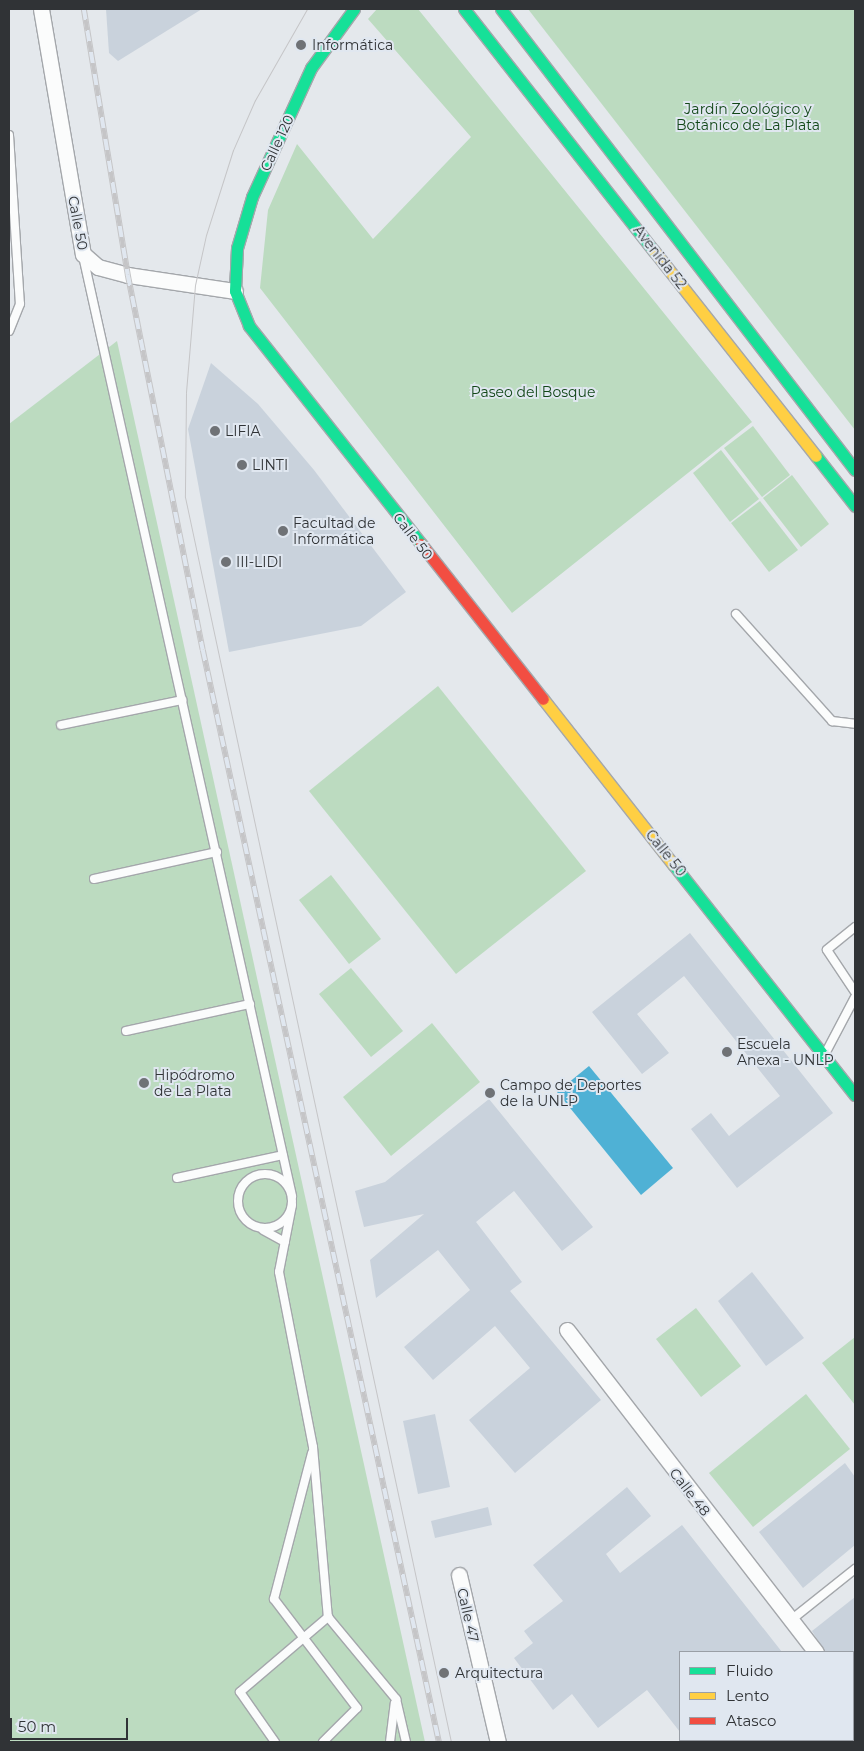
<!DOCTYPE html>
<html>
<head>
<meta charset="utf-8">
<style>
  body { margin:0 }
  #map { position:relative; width:864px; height:1751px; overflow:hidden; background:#e4e8ec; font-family:Montserrat,sans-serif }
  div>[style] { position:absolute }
  .green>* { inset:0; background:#bcdbc0 }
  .water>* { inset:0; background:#4fb1d5 }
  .building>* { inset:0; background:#c9d2dc }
  .roads { filter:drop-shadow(1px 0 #a4a7ab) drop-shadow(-1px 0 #a4a7ab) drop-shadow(0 1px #a4a7ab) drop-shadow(0 -1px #a4a7ab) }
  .lane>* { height:8px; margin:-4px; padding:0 4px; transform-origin:4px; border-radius:4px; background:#fbfcfc }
  .lane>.ring { margin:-4px; padding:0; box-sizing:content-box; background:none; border:8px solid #fbfcfc; border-radius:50% }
  .street>* { height:15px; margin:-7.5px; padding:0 7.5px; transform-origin:7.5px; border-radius:7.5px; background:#fbfcfc }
  .fast>* { height:11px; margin:-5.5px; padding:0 5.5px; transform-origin:5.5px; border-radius:5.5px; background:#16e098 }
  .slow>* { height:11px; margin:-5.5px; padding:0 5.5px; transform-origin:5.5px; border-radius:5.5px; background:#ffcf43 }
  .jam>* { height:11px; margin:-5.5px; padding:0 5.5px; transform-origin:5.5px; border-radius:5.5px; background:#f24e42 }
  .tram>* { height:1px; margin:-0.5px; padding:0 0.5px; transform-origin:0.5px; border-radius:0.5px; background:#c5c5c7 }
  .rail>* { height:5.5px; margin-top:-2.75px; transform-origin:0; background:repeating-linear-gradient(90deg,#e0e7f0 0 11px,#c5c5c7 0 22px); box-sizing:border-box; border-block:1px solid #c5c5c7 }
  .dots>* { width:14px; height:14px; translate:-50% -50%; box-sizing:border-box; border:2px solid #e0e7f0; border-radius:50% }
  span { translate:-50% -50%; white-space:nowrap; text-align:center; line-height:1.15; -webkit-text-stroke:4px #e0e7f0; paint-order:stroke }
  .poi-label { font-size:14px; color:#303336 }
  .left { translate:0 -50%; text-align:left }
  .park-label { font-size:14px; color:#124718 }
  .street-label { font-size:14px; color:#303336 }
  .frame { position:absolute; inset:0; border:10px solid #303336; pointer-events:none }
  .legend { position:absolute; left:679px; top:1651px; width:175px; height:90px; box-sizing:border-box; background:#e0e7f0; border:1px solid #9a9fa6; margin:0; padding:6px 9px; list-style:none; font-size:15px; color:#303336 }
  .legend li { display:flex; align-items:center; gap:10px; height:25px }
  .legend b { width:25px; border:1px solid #9a9fa6 }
  .scale { position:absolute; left:10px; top:1718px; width:118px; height:22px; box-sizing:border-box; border:2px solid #303336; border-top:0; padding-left:6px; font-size:15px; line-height:18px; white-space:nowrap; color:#303336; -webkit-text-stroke:4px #e0e7f0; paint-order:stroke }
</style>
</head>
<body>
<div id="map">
  <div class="green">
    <i style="clip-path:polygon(377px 9px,418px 9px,752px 422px,512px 613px,260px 288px,268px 210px,297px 144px,373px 239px,471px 137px,368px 19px)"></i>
    <i style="clip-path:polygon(528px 9px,855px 9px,855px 430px)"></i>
    <i style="clip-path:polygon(117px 341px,425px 1742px,9px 1742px,9px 424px)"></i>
    <i style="clip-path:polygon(753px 426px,790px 475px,762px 497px,724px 448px)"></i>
    <i style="clip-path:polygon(721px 450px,759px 499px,730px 522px,693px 473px)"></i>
    <i style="clip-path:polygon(792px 475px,829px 524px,801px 547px,763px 498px)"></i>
    <i style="clip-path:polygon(760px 501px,798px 550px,769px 572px,731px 523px)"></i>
    <i style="clip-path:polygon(438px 686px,586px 871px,456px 974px,309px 791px)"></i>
    <i style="clip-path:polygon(331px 875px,381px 939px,349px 964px,299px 900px)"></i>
    <i style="clip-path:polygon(351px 968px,403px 1031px,371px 1057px,319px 994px)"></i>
    <i style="clip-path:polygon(432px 1023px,480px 1082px,391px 1156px,343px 1097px)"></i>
    <i style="clip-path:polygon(696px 1308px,741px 1366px,701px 1397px,656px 1339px)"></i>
    <i style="clip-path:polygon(855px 1337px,855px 1405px,822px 1363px)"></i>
    <i style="clip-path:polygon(806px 1394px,850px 1449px,753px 1527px,709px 1473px)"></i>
  </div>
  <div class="water">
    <i style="clip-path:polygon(589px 1066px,673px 1168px,641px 1195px,557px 1092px)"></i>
  </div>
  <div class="building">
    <i style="clip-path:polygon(106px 9px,202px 9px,118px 61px,109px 53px)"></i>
    <i style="clip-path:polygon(211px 363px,258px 404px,314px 470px,406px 592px,361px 626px,229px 652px,188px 429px)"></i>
    <i style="clip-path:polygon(690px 933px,833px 1113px,737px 1188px,691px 1129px,711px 1113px,729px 1136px,780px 1096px,684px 976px,637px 1014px,669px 1053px,642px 1074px,592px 1012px)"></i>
    <i style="clip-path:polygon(489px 1099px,593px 1227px,562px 1251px,514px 1191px,476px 1222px,522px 1282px,510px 1291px,601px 1400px,515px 1473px,469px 1420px,530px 1368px,495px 1326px,433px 1380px,404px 1347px,470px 1290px,438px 1250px,376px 1298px,370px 1260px,424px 1214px,364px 1227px,355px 1191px,385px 1182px)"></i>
    <i style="clip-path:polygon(752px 1272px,804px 1338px,766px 1366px,718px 1301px)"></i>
    <i style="clip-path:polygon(435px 1414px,450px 1487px,418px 1494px,403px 1421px)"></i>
    <i style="clip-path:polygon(845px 1463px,855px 1477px,855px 1545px,803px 1588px,759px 1532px)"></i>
    <i style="clip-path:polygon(627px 1487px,651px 1516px,606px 1554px,620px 1573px,682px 1525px,782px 1652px,680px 1652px,680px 1732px,647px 1690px,598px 1728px,572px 1694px,553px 1710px,514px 1658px,533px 1643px,524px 1631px,563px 1601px,533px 1565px)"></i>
    <i style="clip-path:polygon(488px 1507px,492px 1525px,435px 1538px,431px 1521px)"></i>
    <i style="clip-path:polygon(855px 1597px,855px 1652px,825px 1652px,812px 1631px)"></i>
  </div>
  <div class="roads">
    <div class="lane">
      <i style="left:9px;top:135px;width:169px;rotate:86.3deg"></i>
      <i style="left:20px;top:304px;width:29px;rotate:112deg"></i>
      <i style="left:83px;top:256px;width:963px;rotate:77.46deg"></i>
      <i style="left:736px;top:614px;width:144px;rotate:48.1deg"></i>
      <i style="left:832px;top:721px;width:23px;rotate:7deg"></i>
      <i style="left:61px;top:725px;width:124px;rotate:-11.7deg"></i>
      <i style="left:94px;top:879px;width:126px;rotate:-12.4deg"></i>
      <i style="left:855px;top:927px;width:36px;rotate:141deg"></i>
      <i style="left:827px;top:950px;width:50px;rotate:56.3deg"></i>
      <i style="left:126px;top:1031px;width:127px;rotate:-12.3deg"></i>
      <i style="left:825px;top:1054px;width:64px;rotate:-62.2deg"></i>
      <i class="ring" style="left:238px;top:1174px;width:46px;height:46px"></i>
      <i style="left:177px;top:1178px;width:108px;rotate:-12.2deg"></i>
      <i style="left:292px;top:1205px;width:68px;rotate:101deg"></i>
      <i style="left:279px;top:1272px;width:178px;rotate:79deg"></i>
      <i style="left:313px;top:1447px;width:171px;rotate:85deg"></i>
      <i style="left:328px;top:1617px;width:107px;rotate:50.3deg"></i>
      <i style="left:396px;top:1699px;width:44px;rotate:76.9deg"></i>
      <i style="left:263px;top:1230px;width:25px;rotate:29deg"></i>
      <i style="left:312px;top:1453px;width:151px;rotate:104.6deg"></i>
      <i style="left:274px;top:1599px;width:137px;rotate:52.7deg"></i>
      <i style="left:357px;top:1708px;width:48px;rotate:135deg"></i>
      <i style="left:791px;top:1620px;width:82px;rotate:-38.6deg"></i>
      <i style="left:275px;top:1742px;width:61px;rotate:-125deg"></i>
      <i style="left:240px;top:1692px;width:116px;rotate:-40.4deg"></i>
      <i style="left:390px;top:1742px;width:39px;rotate:-83deg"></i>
    </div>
    <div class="street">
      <i style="left:41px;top:9px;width:249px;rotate:80.3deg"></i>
      <i style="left:83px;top:254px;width:20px;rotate:41deg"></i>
      <i style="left:98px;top:267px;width:31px;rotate:15deg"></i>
      <i style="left:128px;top:275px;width:108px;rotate:8.5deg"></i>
      <i style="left:567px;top:1330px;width:407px;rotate:52.3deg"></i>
      <i style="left:459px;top:1575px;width:171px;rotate:76.9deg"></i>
      <i style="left:853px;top:1699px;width:4px;rotate:56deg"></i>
      <i style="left:808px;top:1742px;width:4px;rotate:-27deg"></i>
    </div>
    <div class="fast">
      <i style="left:354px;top:9px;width:73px;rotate:126.1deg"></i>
      <i style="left:311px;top:68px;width:142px;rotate:114.6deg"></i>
      <i style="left:252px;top:197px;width:53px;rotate:106.4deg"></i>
      <i style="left:237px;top:248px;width:43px;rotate:92.7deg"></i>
      <i style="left:235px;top:291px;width:38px;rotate:68deg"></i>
      <i style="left:249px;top:326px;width:278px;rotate:51.7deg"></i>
      <i style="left:464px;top:9px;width:308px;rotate:51.9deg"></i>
      <i style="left:501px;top:9px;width:581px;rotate:52.48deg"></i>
      <i style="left:816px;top:456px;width:63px;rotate:52deg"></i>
      <i style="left:673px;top:864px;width:294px;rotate:51.8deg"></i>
    </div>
    <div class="slow">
      <i style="left:654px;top:251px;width:261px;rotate:51.7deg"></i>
      <i style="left:543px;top:699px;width:210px;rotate:51.8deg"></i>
    </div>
    <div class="jam">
      <i style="left:421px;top:544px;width:197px;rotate:51.8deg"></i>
    </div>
  </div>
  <div class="tram">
    <i style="left:307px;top:9px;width:105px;rotate:119.7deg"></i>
    <i style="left:255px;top:100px;width:55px;rotate:113.7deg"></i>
    <i style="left:233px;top:150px;width:89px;rotate:107.6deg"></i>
    <i style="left:206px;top:235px;width:51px;rotate:102.4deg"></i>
    <i style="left:195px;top:285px;width:108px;rotate:94.8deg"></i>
    <i style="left:186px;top:393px;width:104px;rotate:90.6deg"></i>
    <i style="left:185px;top:497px;width:1273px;rotate:77.94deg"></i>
  </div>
  <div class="rail">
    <i style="left:84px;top:9px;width:270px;rotate:80.6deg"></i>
    <i style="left:128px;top:275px;width:382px;rotate:78.7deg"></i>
    <i style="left:203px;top:650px;width:1117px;rotate:77.8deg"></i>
  </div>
  <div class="dots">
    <i style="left:301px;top:45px;background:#6f7276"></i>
    <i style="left:215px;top:431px;background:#6f7276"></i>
    <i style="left:242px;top:465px;background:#6f7276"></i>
    <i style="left:283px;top:531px;background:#6f7276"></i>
    <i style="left:226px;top:562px;background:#6f7276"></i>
    <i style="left:727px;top:1052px;background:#6f7276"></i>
    <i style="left:144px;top:1083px;background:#6f7276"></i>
    <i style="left:490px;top:1093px;background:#6f7276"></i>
    <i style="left:444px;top:1673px;background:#6f7276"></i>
  </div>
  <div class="poi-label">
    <span class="left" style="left:312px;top:45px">Informática</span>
    <span class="left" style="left:225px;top:431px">LIFIA</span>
    <span class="left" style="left:252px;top:465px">LINTI</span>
    <span class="left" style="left:293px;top:531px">Facultad de<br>Informática</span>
    <span class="left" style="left:236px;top:562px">III-LIDI</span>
    <span class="left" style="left:737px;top:1052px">Escuela<br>Anexa - UNLP</span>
    <span class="left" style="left:154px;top:1083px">Hipódromo<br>de La Plata</span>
    <span class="left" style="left:500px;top:1093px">Campo de Deportes<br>de la UNLP</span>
    <span class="left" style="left:455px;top:1673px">Arquitectura</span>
  </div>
  <div class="park-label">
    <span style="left:748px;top:117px">Jardín Zoológico y<br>Botánico de La Plata</span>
    <span style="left:533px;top:392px">Paseo del Bosque</span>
  </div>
  <div class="street-label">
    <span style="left:277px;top:143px;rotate:-65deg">Calle 120</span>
    <span style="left:78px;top:223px;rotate:79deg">Calle 50</span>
    <span style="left:660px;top:257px;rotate:52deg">Avenida 52</span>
    <span style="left:413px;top:536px;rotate:52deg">Calle 50</span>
    <span style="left:666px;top:853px;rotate:51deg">Calle 50</span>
    <span style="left:690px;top:1492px;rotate:52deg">Calle 48</span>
    <span style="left:468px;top:1615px;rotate:77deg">Calle 47</span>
  </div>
  <div class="frame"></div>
  <ul class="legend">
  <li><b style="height:6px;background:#16e098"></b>Fluido</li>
  <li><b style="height:6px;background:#ffcf43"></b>Lento</li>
  <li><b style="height:6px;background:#f24e42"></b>Atasco</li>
  </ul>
  <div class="scale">50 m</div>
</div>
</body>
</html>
